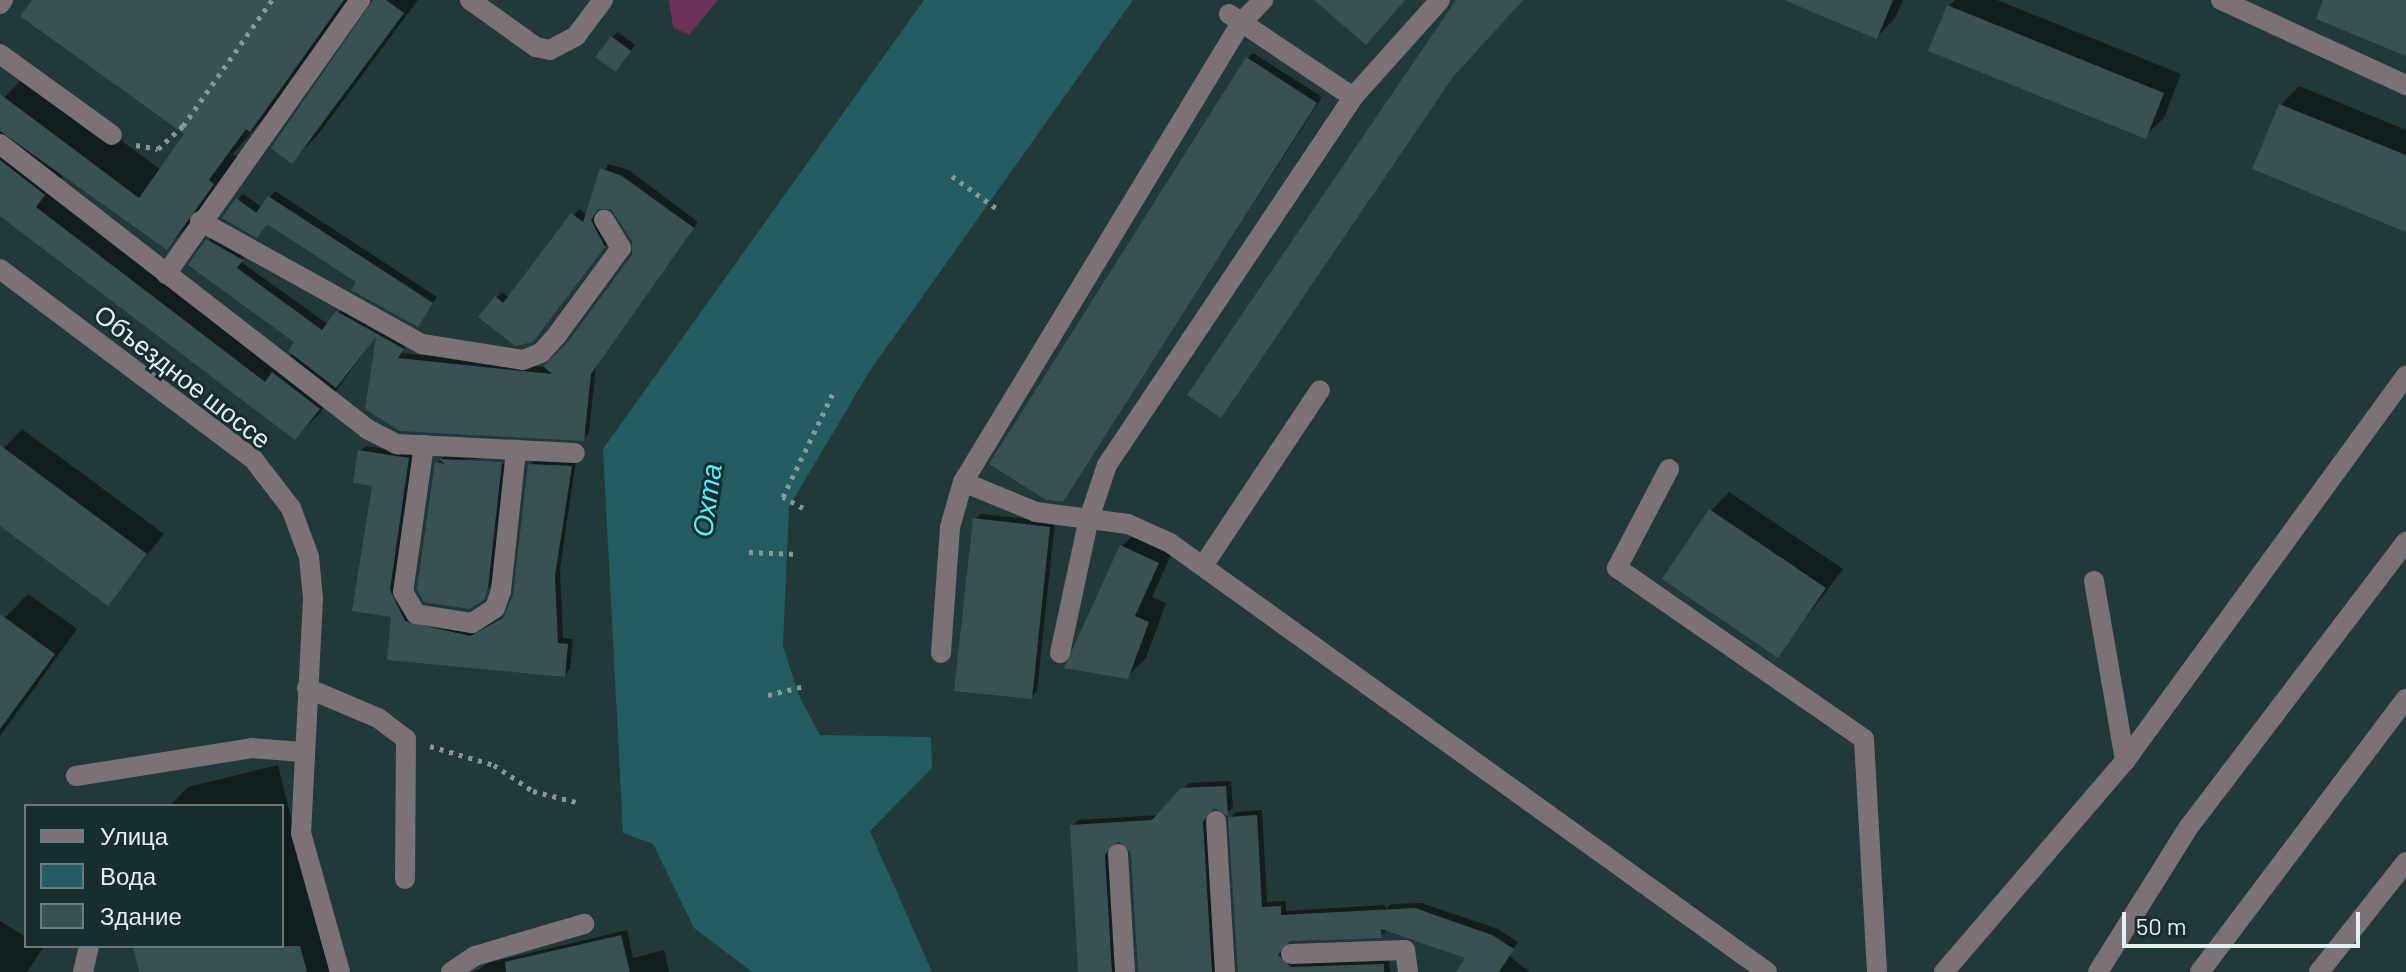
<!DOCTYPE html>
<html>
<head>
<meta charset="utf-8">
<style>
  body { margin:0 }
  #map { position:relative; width:2406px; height:972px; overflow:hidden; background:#223839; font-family:Barlow,sans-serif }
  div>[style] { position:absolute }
  .green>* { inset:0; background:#6a3259 }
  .water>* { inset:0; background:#235c61 }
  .shadow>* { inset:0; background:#0007 }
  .building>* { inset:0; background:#3a5153 }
  .path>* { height:5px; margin-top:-2.5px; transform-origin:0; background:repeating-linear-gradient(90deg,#879899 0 4px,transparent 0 10px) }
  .minor>* { height:20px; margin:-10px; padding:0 10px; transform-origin:10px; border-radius:10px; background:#7a7277 }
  span { translate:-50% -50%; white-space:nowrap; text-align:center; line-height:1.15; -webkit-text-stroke:6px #182d2f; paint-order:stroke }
  .street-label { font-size:26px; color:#e3f0f1 }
  .water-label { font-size:28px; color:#54f1fd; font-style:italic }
  .legend { position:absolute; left:24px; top:804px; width:260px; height:144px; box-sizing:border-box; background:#182d2f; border:2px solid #697b7d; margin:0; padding:10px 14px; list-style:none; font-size:24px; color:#e3f0f1 }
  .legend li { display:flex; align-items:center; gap:16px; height:40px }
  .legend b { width:40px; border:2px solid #697b7d }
  .scale { position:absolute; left:2122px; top:912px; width:238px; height:36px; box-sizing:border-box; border:4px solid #e3f0f1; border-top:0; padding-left:10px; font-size:24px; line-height:28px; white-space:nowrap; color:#e3f0f1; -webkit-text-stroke:6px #182d2f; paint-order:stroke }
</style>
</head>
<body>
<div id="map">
  <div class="green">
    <i style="clip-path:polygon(669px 0,718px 0,689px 35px,673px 27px)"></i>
  </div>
  <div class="water">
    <i style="clip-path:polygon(924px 0,1133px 0,869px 372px,789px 507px,783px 646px,800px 698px,820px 735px,931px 737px,932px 768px,870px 831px,932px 972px,752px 972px,694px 928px,653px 844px,623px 833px,603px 449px)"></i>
  </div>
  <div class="shadow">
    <i style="clip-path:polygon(34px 0,349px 0,275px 105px,233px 154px,238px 157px,192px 222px,167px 247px,65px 173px,60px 181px,290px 357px,297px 342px,208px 241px,214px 235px,247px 253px,241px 262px,329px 325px,343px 307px,408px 342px,401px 353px,545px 367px,570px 343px,634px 256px,634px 241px,612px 207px,599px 207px,596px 212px,610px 240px,539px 334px,496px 298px,502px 292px,509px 298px,579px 209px,587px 215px,608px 164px,629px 170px,698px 222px,596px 366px,589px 433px,583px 439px,367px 408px,379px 332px,320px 413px,295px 438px,0 213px,0 102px,29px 72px,161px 170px,187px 134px)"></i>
    <i style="clip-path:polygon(374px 0,418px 0,317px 136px,292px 161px)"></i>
    <i style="clip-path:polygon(1788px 0,1903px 0,1895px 18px,1877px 37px)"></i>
    <i style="clip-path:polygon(1955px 0,1997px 0,2181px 74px,2164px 118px,2145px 136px,1948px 7px)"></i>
    <i style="clip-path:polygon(618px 32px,635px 45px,622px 64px,612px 37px)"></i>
    <i style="clip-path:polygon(1253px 53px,1322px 97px,1063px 500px,1247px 59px)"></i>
    <i style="clip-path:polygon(2299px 86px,2406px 130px,2406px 230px,2281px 105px)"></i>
    <i style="clip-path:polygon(275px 191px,437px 297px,423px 318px,237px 200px,243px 194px,262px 207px)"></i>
    <i style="clip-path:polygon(22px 429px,164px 534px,108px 604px,0 524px,0 452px)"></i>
    <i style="clip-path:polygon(366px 446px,414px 453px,396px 591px,415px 620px,477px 631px,506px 615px,515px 596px,530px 465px,535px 459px,576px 461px,560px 568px,563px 638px,573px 639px,570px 669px,564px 675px,389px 659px,393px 615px,374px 484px,360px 451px)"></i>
    <i style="clip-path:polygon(447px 454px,506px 457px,445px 461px,506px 464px,493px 581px,483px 598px,437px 463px)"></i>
    <i style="clip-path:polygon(1729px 492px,1843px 569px,1778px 655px,1711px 511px)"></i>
    <i style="clip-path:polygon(981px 514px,1055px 522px,1037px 691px,1031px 697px,975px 519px)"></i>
    <i style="clip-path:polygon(1140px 528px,1176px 544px,1152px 597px,1166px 603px,1146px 658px,1127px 677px,1122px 546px)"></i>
    <i style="clip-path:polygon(28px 594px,77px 629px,0 736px,0 623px)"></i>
    <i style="clip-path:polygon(278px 765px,329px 972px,141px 972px,139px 946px,282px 946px,282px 806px,170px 806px,188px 787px)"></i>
    <i style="clip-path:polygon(1231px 781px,1233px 808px,1227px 813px,1215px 806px,1208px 814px,1221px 972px,1140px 972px,1131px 846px,1117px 839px,1110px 847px,1123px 972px,1080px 972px,1072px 826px,1078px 820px,1160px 815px,1189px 783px)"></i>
    <i style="clip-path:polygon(1262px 810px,1267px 902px,1286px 901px,1286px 911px,1385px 905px,1386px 909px,1391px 904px,1421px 903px,1498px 929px,1518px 942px,1509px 956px,1530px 972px,1458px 972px,1476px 960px,1387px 930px,1381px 936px,1291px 939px,1282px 948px,1389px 959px,1390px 972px,1240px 972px,1230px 818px,1236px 812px)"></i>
    <i style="clip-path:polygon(0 921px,26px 937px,26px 946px,43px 948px,27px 972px,0 972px)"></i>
    <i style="clip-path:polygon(627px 930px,633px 958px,664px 950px,669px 972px,475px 972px,488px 963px)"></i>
  </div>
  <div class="building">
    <i style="clip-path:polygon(32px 0,344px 0,250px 132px,246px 129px,209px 180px,214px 184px,167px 250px,0 131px,0 94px,139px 198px,184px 134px,20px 16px)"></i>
    <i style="clip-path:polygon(373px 0,386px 0,404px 13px,292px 164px,271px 148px)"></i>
    <i style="clip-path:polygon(1314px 0,1405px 0,1366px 45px)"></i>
    <i style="clip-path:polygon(1456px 0,1523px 0,1453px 77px,1221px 418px,1187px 395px)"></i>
    <i style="clip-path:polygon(1784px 0,1893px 0,1877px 39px)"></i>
    <i style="clip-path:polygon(2323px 0,2406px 0,2406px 56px,2316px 19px)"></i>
    <i style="clip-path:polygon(1947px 5px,2164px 93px,2146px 139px,1928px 51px)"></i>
    <i style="clip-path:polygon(611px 36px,631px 51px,616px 72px,595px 57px)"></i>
    <i style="clip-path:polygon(1246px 57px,1317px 103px,1063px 502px,1046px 500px,989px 464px)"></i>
    <i style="clip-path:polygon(2279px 104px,2406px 155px,2406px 232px,2252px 169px)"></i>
    <i style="clip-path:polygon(0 160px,45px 195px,36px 207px,265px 382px,272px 372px,320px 409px,295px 440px,0 216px)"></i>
    <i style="clip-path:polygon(600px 168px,622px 176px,694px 228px,591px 374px,584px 441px,400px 431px,365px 409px,376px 337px,336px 388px,288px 351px,294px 342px,188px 265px,206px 239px,243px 260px,237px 268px,322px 330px,336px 311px,404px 349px,398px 358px,552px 374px,543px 366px,567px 343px,632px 255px,632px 241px,611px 209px,598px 209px,591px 220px,605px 247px,533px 342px,515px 346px,478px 317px,495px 296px,503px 303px,571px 213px,583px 222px)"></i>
    <i style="clip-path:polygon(268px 196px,433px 303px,418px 327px,351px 290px,356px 282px,267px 224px,257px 238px,222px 218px,236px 198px,256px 213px)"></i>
    <i style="clip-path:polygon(0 445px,147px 554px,108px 606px,0 526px)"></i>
    <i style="clip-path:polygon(358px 450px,409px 458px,390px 590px,405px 621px,470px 636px,503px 618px,513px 595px,528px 464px,572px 466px,555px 576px,558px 643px,568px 644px,565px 677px,387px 660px,391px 617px,352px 611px,372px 486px,353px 483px)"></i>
    <i style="clip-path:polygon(439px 459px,502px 462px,488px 588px,484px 600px,469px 609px,424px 602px,417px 589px,435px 462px,445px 464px)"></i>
    <i style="clip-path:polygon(1709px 509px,1826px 588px,1778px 658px,1662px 579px)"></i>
    <i style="clip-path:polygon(973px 518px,1050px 527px,1032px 699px,954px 691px)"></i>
    <i style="clip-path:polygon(1120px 545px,1159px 563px,1135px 616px,1149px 622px,1128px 679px,1064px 668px)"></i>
    <i style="clip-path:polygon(0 614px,55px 654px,0 729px)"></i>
    <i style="clip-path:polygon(1226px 786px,1228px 816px,1214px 808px,1203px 822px,1212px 972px,1138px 972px,1131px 853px,1118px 841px,1105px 855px,1112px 972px,1078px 972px,1070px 825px,1152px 820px,1181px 788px)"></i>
    <i style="clip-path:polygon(1257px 815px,1262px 907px,1281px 906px,1281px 915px,1415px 908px,1492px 935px,1514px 949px,1499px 972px,1456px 972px,1465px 958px,1381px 929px,1382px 938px,1290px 941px,1278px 955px,1291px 967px,1384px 964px,1384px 972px,1238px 972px,1228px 817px)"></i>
    <i style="clip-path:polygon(621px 935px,630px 972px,506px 972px,505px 962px)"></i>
    <i style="clip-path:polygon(133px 946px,300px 946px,307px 972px,139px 972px)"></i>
  </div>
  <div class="path">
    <i style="left:136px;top:145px;width:22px;rotate:10deg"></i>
    <i style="left:158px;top:149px;width:34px;rotate:-43deg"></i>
    <i style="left:183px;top:126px;width:154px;rotate:-54.8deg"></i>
    <i style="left:952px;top:176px;width:59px;rotate:36.1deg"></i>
    <i style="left:803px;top:508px;width:23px;rotate:-151deg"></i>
    <i style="left:783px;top:497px;width:118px;rotate:-64.3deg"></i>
    <i style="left:749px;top:552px;width:48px;rotate:2.4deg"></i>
    <i style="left:768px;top:695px;width:38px;rotate:-14deg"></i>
    <i style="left:430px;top:746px;width:67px;rotate:16.5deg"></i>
    <i style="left:494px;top:765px;width:47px;rotate:33.7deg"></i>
    <i style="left:533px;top:791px;width:44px;rotate:14.3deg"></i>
  </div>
  <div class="minor">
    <i style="left:470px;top:0;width:81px;rotate:35.5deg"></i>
    <i style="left:536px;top:47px;width:14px;rotate:12deg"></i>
    <i style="left:550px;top:50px;width:30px;rotate:-28deg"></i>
    <i style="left:576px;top:36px;width:45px;rotate:-53.1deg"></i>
    <i style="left:2221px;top:0;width:204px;rotate:24.7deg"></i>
    <i style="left:0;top:4px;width:5px;rotate:-53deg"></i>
    <i style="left:1229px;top:14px;width:149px;rotate:33.8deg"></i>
    <i style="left:0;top:54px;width:138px;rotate:35.9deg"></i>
    <i style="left:0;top:144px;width:465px;rotate:37.8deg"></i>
    <i style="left:367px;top:429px;width:34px;rotate:27deg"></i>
    <i style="left:397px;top:444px;width:178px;rotate:2.9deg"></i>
    <i style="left:200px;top:221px;width:254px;rotate:29deg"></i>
    <i style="left:422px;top:344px;width:102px;rotate:9deg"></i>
    <i style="left:523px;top:360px;width:19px;rotate:-21deg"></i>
    <i style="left:541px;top:353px;width:24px;rotate:-48deg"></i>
    <i style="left:557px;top:335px;width:108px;rotate:-53.7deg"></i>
    <i style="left:621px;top:248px;width:33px;rotate:-121deg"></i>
    <i style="left:0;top:269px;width:318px;rotate:36.9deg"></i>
    <i style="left:254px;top:460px;width:61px;rotate:52.4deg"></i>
    <i style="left:291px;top:508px;width:52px;rotate:69.8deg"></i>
    <i style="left:309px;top:557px;width:41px;rotate:84.4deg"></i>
    <i style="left:313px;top:598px;width:235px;rotate:92.9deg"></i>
    <i style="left:301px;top:833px;width:144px;rotate:74.3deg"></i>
    <i style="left:166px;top:274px;width:336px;rotate:-54.7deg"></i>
    <i style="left:424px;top:445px;width:148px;rotate:98.1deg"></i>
    <i style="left:403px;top:592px;width:26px;rotate:59deg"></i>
    <i style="left:416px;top:614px;width:57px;rotate:9.1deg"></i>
    <i style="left:472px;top:623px;width:27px;rotate:-33deg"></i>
    <i style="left:495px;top:608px;width:18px;rotate:-71deg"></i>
    <i style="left:501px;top:591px;width:142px;rotate:-83.9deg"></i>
    <i style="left:1669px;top:469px;width:112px;rotate:117.7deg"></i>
    <i style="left:1617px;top:568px;width:300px;rotate:34.7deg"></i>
    <i style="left:1864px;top:739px;width:233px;rotate:86.8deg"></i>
    <i style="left:963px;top:482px;width:79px;rotate:22.3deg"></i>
    <i style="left:1036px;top:512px;width:93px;rotate:7.4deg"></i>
    <i style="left:1128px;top:524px;width:46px;rotate:24.3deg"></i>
    <i style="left:1170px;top:543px;width:735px;rotate:35.7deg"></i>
    <i style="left:1203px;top:566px;width:211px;rotate:-56.4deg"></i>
    <i style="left:2094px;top:581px;width:183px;rotate:80.2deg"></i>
    <i style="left:941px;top:653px;width:126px;rotate:-85.9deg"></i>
    <i style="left:950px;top:527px;width:47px;rotate:-73.9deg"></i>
    <i style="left:963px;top:482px;width:537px;rotate:-58.8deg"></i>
    <i style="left:1241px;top:23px;width:32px;rotate:-46deg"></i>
    <i style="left:1060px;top:653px;width:134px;rotate:-77.9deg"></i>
    <i style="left:1088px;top:522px;width:60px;rotate:-71.6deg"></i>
    <i style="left:1107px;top:465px;width:443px;rotate:-56.2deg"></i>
    <i style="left:1353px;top:97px;width:130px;rotate:-48.1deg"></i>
    <i style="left:307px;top:688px;width:77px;rotate:22.9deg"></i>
    <i style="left:378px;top:718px;width:35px;rotate:37deg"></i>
    <i style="left:406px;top:739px;width:140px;rotate:90.4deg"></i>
    <i style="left:76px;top:776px;width:178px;rotate:-9deg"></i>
    <i style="left:252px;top:748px;width:51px;rotate:4.5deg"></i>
    <i style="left:1216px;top:821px;width:151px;rotate:86.6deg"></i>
    <i style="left:1118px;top:854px;width:118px;rotate:86.6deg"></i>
    <i style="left:1291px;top:954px;width:114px;rotate:-2deg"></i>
    <i style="left:1405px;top:950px;width:22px;rotate:82deg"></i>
    <i style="left:83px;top:972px;width:27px;rotate:-77deg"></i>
    <i style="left:451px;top:972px;width:29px;rotate:-34deg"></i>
    <i style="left:475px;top:956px;width:114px;rotate:-16.4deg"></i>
    <i style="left:1944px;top:972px;width:278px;rotate:-49.4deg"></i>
    <i style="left:2125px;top:761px;width:477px;rotate:-53.9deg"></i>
    <i style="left:2098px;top:972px;width:170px;rotate:-58deg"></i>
    <i style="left:2188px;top:828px;width:360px;rotate:-52.7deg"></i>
    <i style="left:2200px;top:972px;width:342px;rotate:-53deg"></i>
    <i style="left:2319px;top:972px;width:140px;rotate:-51.7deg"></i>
  </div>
  <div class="street-label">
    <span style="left:183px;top:376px;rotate:38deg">Объездное шоссе</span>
  </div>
  <div class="water-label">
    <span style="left:706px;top:500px;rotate:-82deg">Охта</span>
  </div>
  <ul class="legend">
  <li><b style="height:10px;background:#7a7277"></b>Улица</li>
  <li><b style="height:22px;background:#235c61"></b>Вода</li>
  <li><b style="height:22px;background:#3a5153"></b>Здание</li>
  </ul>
  <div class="scale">50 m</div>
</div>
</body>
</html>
